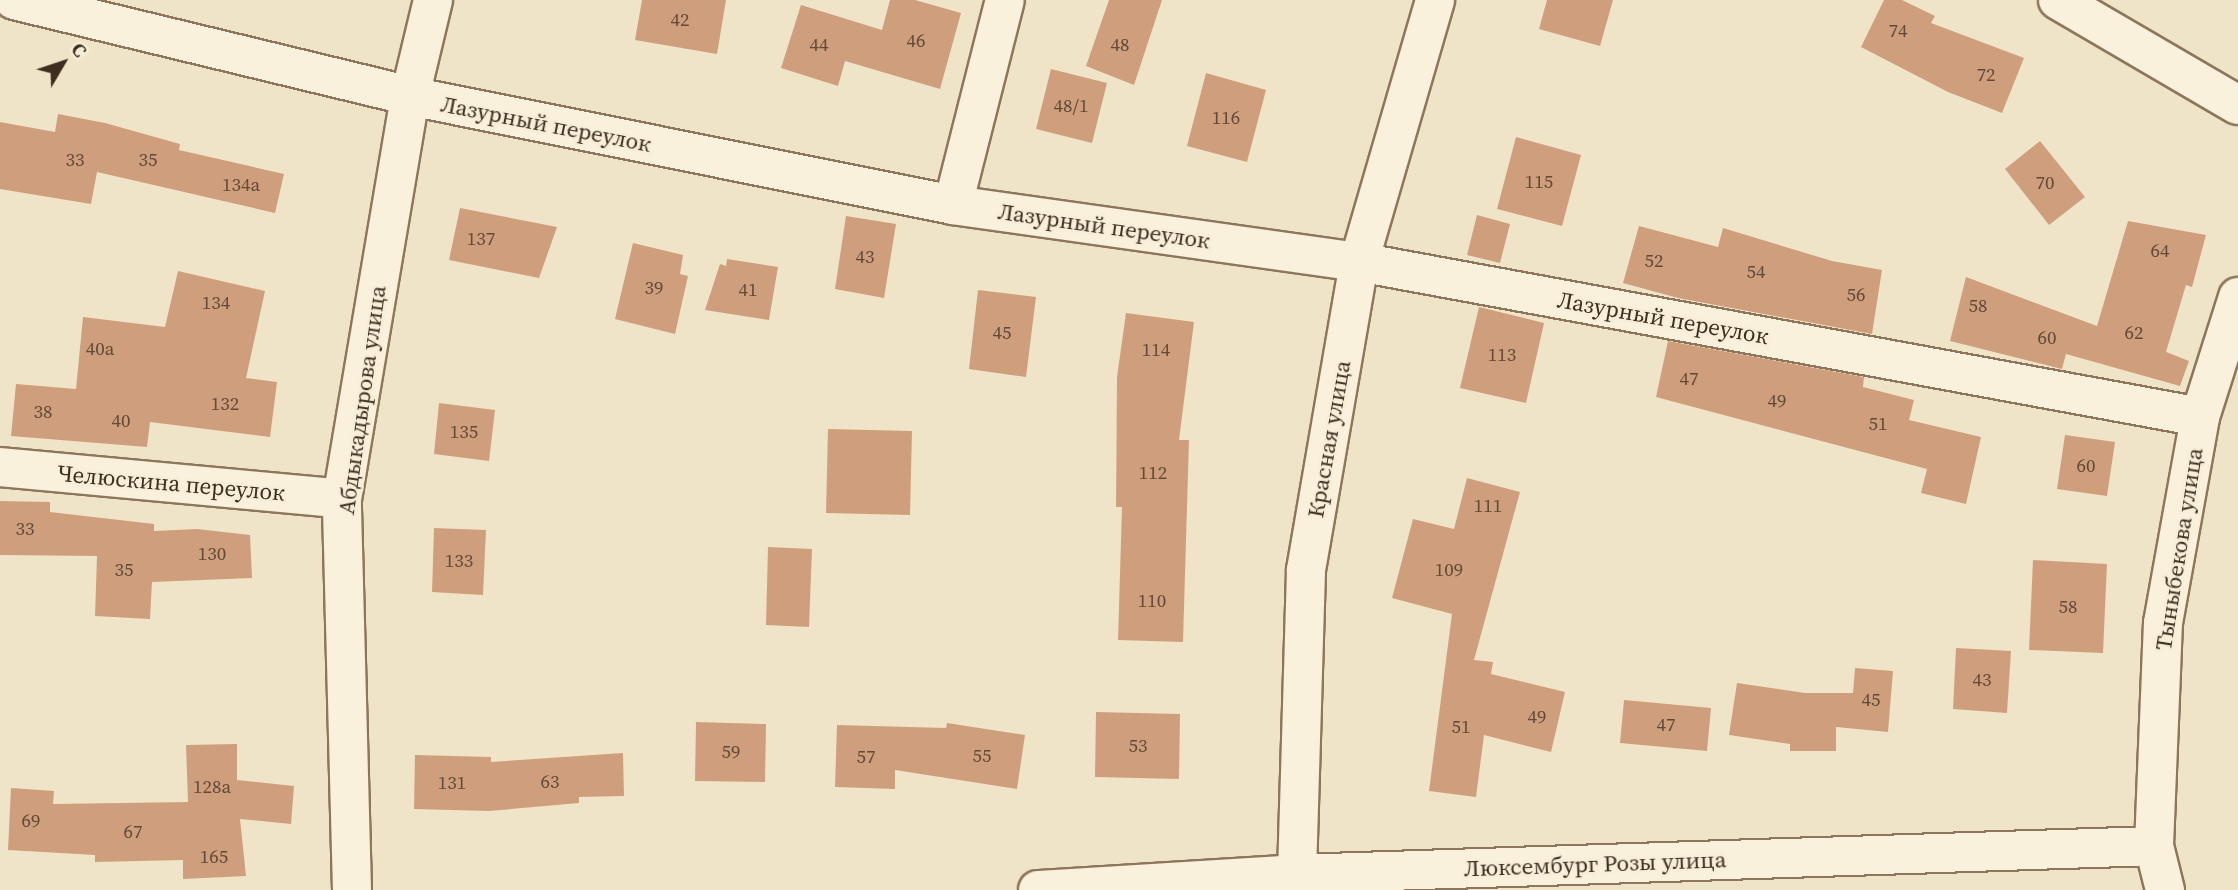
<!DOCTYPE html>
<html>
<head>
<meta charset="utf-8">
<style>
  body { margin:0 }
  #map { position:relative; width:2238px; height:890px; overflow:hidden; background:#f0e4c8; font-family:"Source Serif 4",serif }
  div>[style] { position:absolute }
  .building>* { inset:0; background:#cf9f7d }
  .roads { filter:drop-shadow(2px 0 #8d765c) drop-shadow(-2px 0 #8d765c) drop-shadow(0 2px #8d765c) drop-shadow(0 -2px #8d765c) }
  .minor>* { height:38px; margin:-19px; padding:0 19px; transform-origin:19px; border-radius:19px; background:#faf1dc }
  span { translate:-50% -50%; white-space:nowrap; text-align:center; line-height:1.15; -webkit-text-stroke:5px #f7eed8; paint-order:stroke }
  .number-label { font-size:19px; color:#624a37 }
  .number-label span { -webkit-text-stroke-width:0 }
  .street-label { font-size:23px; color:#3d2e20 }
  .north { position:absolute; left:28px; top:28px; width:70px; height:70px; -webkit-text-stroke:5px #f7eed8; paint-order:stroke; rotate:51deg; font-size:19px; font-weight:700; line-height:28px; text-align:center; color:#3d2e20 }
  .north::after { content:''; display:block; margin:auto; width:24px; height:32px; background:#3d2e20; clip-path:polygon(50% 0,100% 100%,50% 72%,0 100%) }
</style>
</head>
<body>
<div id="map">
  <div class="building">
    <i style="clip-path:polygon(642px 0,726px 0,717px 54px,635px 40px)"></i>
    <i style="clip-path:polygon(890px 0,915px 0,961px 13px,940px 89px,845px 61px,838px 86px,781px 68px,801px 5px,882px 30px)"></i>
    <i style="clip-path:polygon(1109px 0,1162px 0,1134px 85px,1086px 66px)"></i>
    <i style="clip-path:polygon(1547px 0,1613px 0,1600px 46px,1539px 29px)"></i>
    <i style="clip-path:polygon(1884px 0,1902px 0,1935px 16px,1931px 23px,2024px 58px,2002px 113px,1948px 92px,1861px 47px)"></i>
    <i style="clip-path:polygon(1051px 69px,1107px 83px,1092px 143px,1036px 129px)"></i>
    <i style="clip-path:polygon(1206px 73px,1266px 90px,1247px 162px,1187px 146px)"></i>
    <i style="clip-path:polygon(58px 114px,105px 123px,180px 144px,179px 150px,284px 174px,275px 213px,97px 172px,91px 204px,0 189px,0 122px,55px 132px)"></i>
    <i style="clip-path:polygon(1516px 137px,1581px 155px,1562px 226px,1497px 209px)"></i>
    <i style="clip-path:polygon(2040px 141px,2085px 197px,2049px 225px,2005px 169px)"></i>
    <i style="clip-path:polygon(460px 208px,557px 227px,539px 278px,449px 260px)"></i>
    <i style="clip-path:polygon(1477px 215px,1510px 224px,1500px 263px,1467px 255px)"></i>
    <i style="clip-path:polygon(846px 216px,896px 224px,884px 298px,835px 289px)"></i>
    <i style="clip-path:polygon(2128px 221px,2206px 235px,2192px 287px,2186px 285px,2166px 352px,2189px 361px,2180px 386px,2066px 354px,2062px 369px,1950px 341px,1966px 277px,2097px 326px)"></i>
    <i style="clip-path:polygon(1639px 226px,1718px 247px,1723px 228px,1832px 261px,1882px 270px,1872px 334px,1678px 298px,1623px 283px)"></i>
    <i style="clip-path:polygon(633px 243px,683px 255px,680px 274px,688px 276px,675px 334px,615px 319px)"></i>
    <i style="clip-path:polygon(727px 259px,778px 267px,769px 320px,705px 310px,720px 264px,726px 266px)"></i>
    <i style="clip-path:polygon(178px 271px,265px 291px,246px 378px,277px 382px,270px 437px,150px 422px,147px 447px,11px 436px,16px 384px,76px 389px,83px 317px,165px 327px)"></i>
    <i style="clip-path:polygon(978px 290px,1036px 297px,1026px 377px,969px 369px)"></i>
    <i style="clip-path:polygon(1479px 307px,1544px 323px,1526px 403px,1460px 388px)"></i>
    <i style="clip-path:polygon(1126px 313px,1194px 322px,1179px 440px,1189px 440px,1183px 642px,1118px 640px,1122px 507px,1116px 507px,1117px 377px)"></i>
    <i style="clip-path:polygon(1668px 341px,1864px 377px,1863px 387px,1914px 400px,1909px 420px,1981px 437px,1966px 504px,1921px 493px,1927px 469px,1656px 397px)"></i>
    <i style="clip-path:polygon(439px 403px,495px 410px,489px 461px,434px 454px)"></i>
    <i style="clip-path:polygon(828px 429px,912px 431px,910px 515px,826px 513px)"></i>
    <i style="clip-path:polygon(2065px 435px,2115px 442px,2107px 496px,2057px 489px)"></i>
    <i style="clip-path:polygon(1467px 478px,1520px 492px,1474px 660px,1493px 662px,1491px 674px,1565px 692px,1551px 752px,1484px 735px,1476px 797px,1429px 791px,1452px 614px,1392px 598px,1413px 519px,1454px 529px)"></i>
    <i style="clip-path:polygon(0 501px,50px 502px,50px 512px,154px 524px,154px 531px,197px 529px,250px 535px,252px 578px,152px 582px,150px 619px,95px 616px,97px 556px,0 555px)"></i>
    <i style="clip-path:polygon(434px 528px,486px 530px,483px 595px,432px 592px)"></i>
    <i style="clip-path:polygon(768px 547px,812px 549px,809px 627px,766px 625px)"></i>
    <i style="clip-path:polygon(2033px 560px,2107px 564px,2103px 653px,2029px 650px)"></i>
    <i style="clip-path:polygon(1956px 648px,2011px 651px,2007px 713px,1953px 709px)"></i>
    <i style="clip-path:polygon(1855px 668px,1893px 671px,1888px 732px,1836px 727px,1836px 751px,1790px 751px,1790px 744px,1729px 735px,1737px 683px,1805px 693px,1853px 693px)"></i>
    <i style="clip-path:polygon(1624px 700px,1711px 708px,1707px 751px,1620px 743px)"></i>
    <i style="clip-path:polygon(1096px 712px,1180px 714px,1179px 779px,1095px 777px)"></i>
    <i style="clip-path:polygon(696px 722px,766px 724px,765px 782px,695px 781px)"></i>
    <i style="clip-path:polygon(947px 723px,1025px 735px,1017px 789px,895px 770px,895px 789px,835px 787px,837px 725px,946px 728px)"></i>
    <i style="clip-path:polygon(237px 744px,237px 780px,294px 786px,291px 824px,240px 819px,246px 876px,183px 879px,183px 860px,95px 862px,95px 855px,8px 850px,11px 788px,54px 791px,53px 804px,188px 802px,186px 745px)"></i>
    <i style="clip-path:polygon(623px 753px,624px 796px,579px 797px,579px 803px,489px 811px,414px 809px,415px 755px,491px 757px,491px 762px)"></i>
  </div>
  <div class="roads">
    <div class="minor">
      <i style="left:14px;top:0;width:407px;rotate:13.6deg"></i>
      <i style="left:410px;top:96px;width:554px;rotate:11.35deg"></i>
      <i style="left:953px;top:205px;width:410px;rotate:8deg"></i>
      <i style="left:1359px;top:262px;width:855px;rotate:10.44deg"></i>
      <i style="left:2058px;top:0;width:208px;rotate:30.3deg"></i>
      <i style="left:953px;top:205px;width:211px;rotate:-75.8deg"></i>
      <i style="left:0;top:467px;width:343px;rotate:5.3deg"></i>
      <i style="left:352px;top:890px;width:391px;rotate:-91.5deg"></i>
      <i style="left:342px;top:499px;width:409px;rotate:-80.4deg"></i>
      <i style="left:410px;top:96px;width:99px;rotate:-76.5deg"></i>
      <i style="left:1038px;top:890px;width:259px;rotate:-3.5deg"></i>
      <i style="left:1297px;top:874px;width:857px;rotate:-1.87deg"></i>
      <i style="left:1301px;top:890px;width:16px;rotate:-104deg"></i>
      <i style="left:1297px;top:874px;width:304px;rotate:-88.3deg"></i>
      <i style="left:1306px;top:570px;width:313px;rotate:-80.2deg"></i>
      <i style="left:1359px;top:262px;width:273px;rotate:-73.8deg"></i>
      <i style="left:2165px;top:890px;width:45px;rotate:-104deg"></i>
      <i style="left:2154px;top:846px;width:223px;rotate:-87.7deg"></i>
      <i style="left:2163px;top:623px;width:209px;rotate:-79.8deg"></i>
      <i style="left:2200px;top:417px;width:126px;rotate:-72.4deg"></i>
    </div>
  </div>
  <div class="number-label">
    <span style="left:680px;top:20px">42</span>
    <span style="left:1898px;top:31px">74</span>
    <span style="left:916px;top:41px">46</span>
    <span style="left:819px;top:45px">44</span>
    <span style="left:1120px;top:45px">48</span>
    <span style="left:1986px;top:75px">72</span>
    <span style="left:1071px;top:106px">48/1</span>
    <span style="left:1226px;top:118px">116</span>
    <span style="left:75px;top:160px">33</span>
    <span style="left:148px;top:160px">35</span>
    <span style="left:1539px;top:182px">115</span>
    <span style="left:2045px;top:183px">70</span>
    <span style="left:241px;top:185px">134a</span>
    <span style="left:481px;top:239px">137</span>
    <span style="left:2160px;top:251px">64</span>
    <span style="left:865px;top:257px">43</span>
    <span style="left:1654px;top:261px">52</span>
    <span style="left:1756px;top:272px">54</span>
    <span style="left:654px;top:288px">39</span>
    <span style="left:748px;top:290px">41</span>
    <span style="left:1856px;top:295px">56</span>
    <span style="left:216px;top:303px">134</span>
    <span style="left:1978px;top:306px">58</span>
    <span style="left:1002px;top:333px">45</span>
    <span style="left:2134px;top:333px">62</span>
    <span style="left:2047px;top:338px">60</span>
    <span style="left:100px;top:349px">40a</span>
    <span style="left:1156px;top:350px">114</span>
    <span style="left:1502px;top:355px">113</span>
    <span style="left:1689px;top:379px">47</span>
    <span style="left:1777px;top:401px">49</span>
    <span style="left:225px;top:404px">132</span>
    <span style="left:43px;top:412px">38</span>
    <span style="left:121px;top:421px">40</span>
    <span style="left:1878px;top:424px">51</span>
    <span style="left:464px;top:432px">135</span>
    <span style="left:2086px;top:466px">60</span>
    <span style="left:1153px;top:473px">112</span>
    <span style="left:1488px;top:506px">111</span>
    <span style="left:25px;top:529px">33</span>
    <span style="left:212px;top:554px">130</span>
    <span style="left:459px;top:561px">133</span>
    <span style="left:124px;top:570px">35</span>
    <span style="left:1449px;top:570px">109</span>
    <span style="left:1152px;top:601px">110</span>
    <span style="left:2068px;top:607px">58</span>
    <span style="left:1982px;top:680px">43</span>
    <span style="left:1871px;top:700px">45</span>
    <span style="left:1537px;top:717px">49</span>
    <span style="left:1666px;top:725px">47</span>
    <span style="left:1461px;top:727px">51</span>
    <span style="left:1138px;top:746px">53</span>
    <span style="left:731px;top:752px">59</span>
    <span style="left:982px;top:756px">55</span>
    <span style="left:866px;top:757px">57</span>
    <span style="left:550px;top:782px">63</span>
    <span style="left:452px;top:783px">131</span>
    <span style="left:212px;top:787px">128a</span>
    <span style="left:31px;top:821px">69</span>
    <span style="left:133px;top:832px">67</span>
    <span style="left:214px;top:857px">165</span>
  </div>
  <div class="street-label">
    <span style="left:546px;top:124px;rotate:11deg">Лазурный переулок</span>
    <span style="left:1104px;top:226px;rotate:8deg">Лазурный переулок</span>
    <span style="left:1663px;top:318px;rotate:10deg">Лазурный переулок</span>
    <span style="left:362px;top:400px;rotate:-82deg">Абдыкадырова улица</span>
    <span style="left:1329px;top:439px;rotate:-80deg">Красная улица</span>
    <span style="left:171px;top:483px;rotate:5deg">Челюскина переулок</span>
    <span style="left:2179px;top:549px;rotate:-81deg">Тыныбекова улица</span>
    <span style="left:1595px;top:864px;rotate:-2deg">Люксембург Розы улица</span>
  </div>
  <div class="north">С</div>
</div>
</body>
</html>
